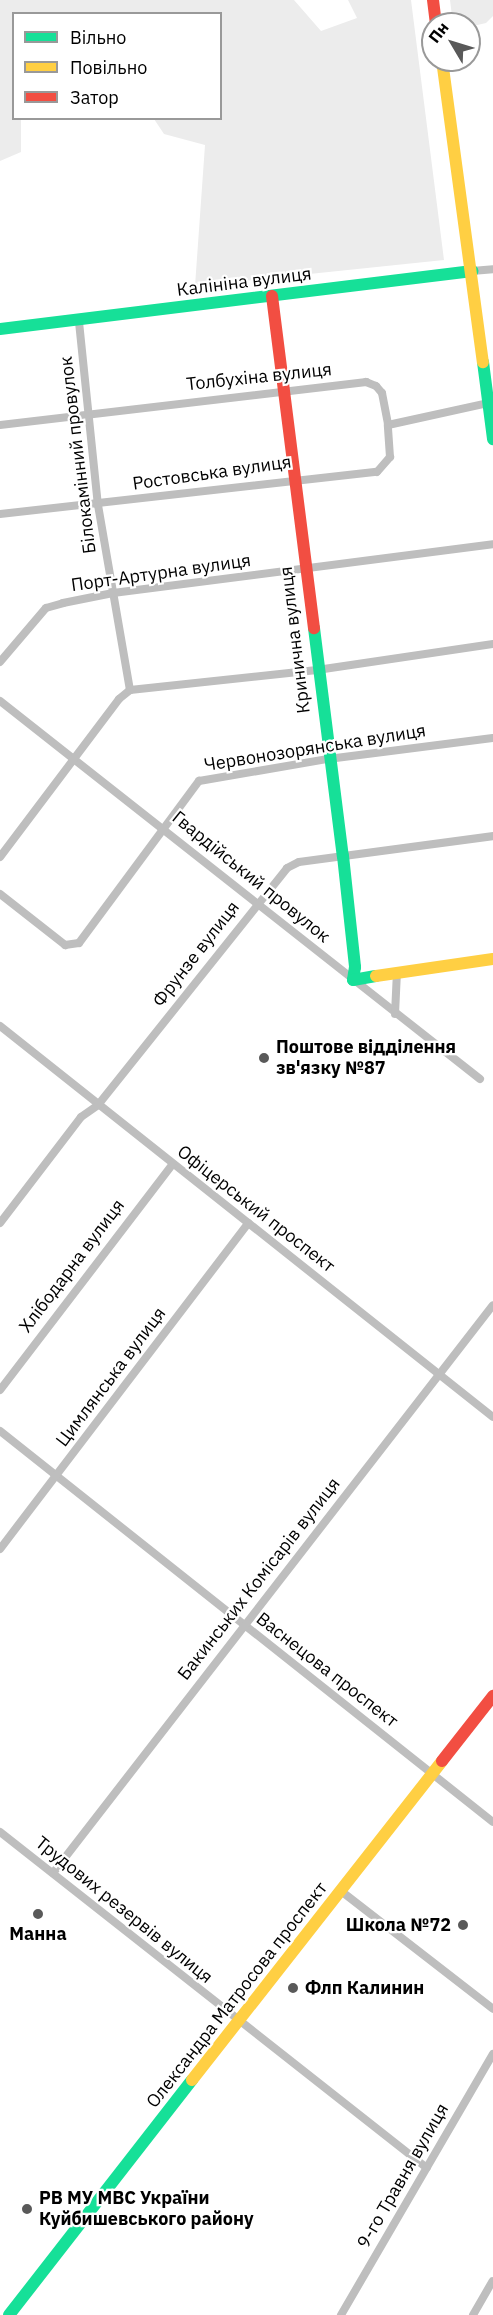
<!DOCTYPE html>
<html>
<head>
<meta charset="utf-8">
<style>
  body { margin:0 }
  #map { position:relative; width:493px; height:2315px; overflow:hidden; background:#fff; font-family:"IBM Plex Sans",sans-serif }
  div>[style] { position:absolute }
  .green>* { inset:0; background:#ececec }
  .street>* { height:8px; margin:-4px; padding:0 4px; transform-origin:4px; border-radius:4px; background:#bebebe }
  .fast>* { height:12px; margin:-6px; padding:0 6px; transform-origin:6px; border-radius:6px; background:#16e098 }
  .slow>* { height:12px; margin:-6px; padding:0 6px; transform-origin:6px; border-radius:6px; background:#ffcf43 }
  .jam>* { height:12px; margin:-6px; padding:0 6px; transform-origin:6px; border-radius:6px; background:#f24e42 }
  .dots>* { width:16px; height:16px; translate:-50% -50%; box-sizing:border-box; border:3px solid #fff; border-radius:50% }
  span { translate:-50% -50%; white-space:nowrap; text-align:center; line-height:1.15; -webkit-text-stroke:4.5px #fff; paint-order:stroke }
  .street-label { font-size:18px; color:#000 }
  .poi-label { font-size:18px; color:#000; font-weight:700 }
  .left { translate:0 -50%; text-align:left }
  .right { translate:-100% -50%; text-align:right }
  .legend { position:absolute; left:12px; top:12px; width:210px; height:108px; box-sizing:border-box; background:#fff; border:2px solid #999; margin:0; padding:8px 10px; list-style:none; font-size:18px; color:#000 }
  .legend li { display:flex; align-items:center; gap:12px; height:30px }
  .legend b { width:30px; border:2px solid #999 }
  .north { position:absolute; left:421px; top:12px; width:60px; height:60px; box-sizing:border-box; background:#fff; border:2px solid #999; border-radius:50%; rotate:308deg; font-size:16px; font-weight:700; line-height:24px; text-align:center; color:#000 }
  .north::after { content:''; display:block; margin:auto; width:21px; height:27px; background:#595959; clip-path:polygon(50% 0,100% 100%,50% 72%,0 100%) }
</style>
</head>
<body>
<div id="map">
  <div class="green">
    <i style="clip-path:polygon(0 0,294px 0,321px 31px,357px 18px,348px 0,411px 0,444px 260px,195px 286px,205px 145px,164px 134px,154px 119px,220px 118px,220px 14px,14px 14px,14px 118px,21px 119px,21px 152px,0 161px)"></i>
    <i style="clip-path:polygon(450px 0,493px 0,493px 16px,486px 23px,469px 27px,453px 24px)"></i>
  </div>
  <div class="street">
    <i style="left:472px;top:271px;width:21px;rotate:-5deg"></i>
    <i style="left:79px;top:322px;width:184px;rotate:84.1deg"></i>
    <i style="left:98px;top:505px;width:188px;rotate:80.2deg"></i>
    <i style="left:0;top:425px;width:369px;rotate:-6.7deg"></i>
    <i style="left:366px;top:382px;width:11px;rotate:22deg"></i>
    <i style="left:376px;top:386px;width:9px;rotate:49deg"></i>
    <i style="left:382px;top:393px;width:33px;rotate:79deg"></i>
    <i style="left:388px;top:425px;width:102px;rotate:-12.4deg"></i>
    <i style="left:0;top:514px;width:379px;rotate:-6.4deg"></i>
    <i style="left:377px;top:472px;width:20px;rotate:-49deg"></i>
    <i style="left:390px;top:457px;width:32px;rotate:-94deg"></i>
    <i style="left:0;top:662px;width:71px;rotate:-49.6deg"></i>
    <i style="left:46px;top:608px;width:18px;rotate:-16deg"></i>
    <i style="left:63px;top:603px;width:51px;rotate:-11.3deg"></i>
    <i style="left:113px;top:593px;width:383px;rotate:-7.3deg"></i>
    <i style="left:0;top:701px;width:611px;rotate:38.22deg"></i>
    <i style="left:0;top:857px;width:198px;rotate:-53deg"></i>
    <i style="left:119px;top:699px;width:14px;rotate:-39deg"></i>
    <i style="left:130px;top:690px;width:188px;rotate:-6.1deg"></i>
    <i style="left:317px;top:670px;width:178px;rotate:-8.4deg"></i>
    <i style="left:0;top:894px;width:83px;rotate:38.1deg"></i>
    <i style="left:65px;top:945px;width:14px;rotate:-8deg"></i>
    <i style="left:79px;top:943px;width:202px;rotate:-53.5deg"></i>
    <i style="left:199px;top:781px;width:131px;rotate:-9.7deg"></i>
    <i style="left:328px;top:759px;width:166px;rotate:-7.3deg"></i>
    <i style="left:395px;top:1014px;width:42px;rotate:-87.3deg"></i>
    <i style="left:0;top:1026px;width:629px;rotate:38.42deg"></i>
    <i style="left:0;top:1223px;width:133px;rotate:-52.6deg"></i>
    <i style="left:81px;top:1117px;width:21px;rotate:-35deg"></i>
    <i style="left:98px;top:1105px;width:303px;rotate:-51.4deg"></i>
    <i style="left:287px;top:868px;width:13px;rotate:-27deg"></i>
    <i style="left:299px;top:862px;width:196px;rotate:-7.6deg"></i>
    <i style="left:0;top:1390px;width:283px;rotate:-52.6deg"></i>
    <i style="left:0;top:1431px;width:629px;rotate:38.42deg"></i>
    <i style="left:0;top:1549px;width:410px;rotate:-52.7deg"></i>
    <i style="left:0;top:1832px;width:543px;rotate:38.2deg"></i>
    <i style="left:53px;top:1873px;width:718px;rotate:-52.24deg"></i>
    <i style="left:341px;top:1891px;width:192px;rotate:37.8deg"></i>
    <i style="left:341px;top:2315px;width:302px;rotate:-59.8deg"></i>
    <i style="left:473px;top:2315px;width:39px;rotate:-60deg"></i>
  </div>
  <div class="fast">
    <i style="left:0;top:329px;width:476px;rotate:-7deg"></i>
    <i style="left:483px;top:362px;width:78px;rotate:82.6deg"></i>
    <i style="left:314px;top:628px;width:230px;rotate:82.8deg"></i>
    <i style="left:343px;top:856px;width:112px;rotate:83.8deg"></i>
    <i style="left:355px;top:967px;width:13px;rotate:99deg"></i>
    <i style="left:353px;top:980px;width:23px;rotate:-10deg"></i>
    <i style="left:9px;top:2315px;width:298px;rotate:-52.1deg"></i>
  </div>
  <div class="slow">
    <i style="left:442px;top:60px;width:305px;rotate:82.3deg"></i>
    <i style="left:376px;top:976px;width:118px;rotate:-8.3deg"></i>
    <i style="left:192px;top:2080px;width:405px;rotate:-51.9deg"></i>
  </div>
  <div class="jam">
    <i style="left:433px;top:0;width:24px;rotate:83deg"></i>
    <i style="left:272px;top:296px;width:335px;rotate:82.8deg"></i>
    <i style="left:442px;top:1761px;width:83px;rotate:-51.9deg"></i>
  </div>
  <div class="dots">
    <i style="left:264px;top:1058px;background:#595959"></i>
    <i style="left:38px;top:1914px;background:#595959"></i>
    <i style="left:463px;top:1925px;background:#595959"></i>
    <i style="left:293px;top:1988px;background:#595959"></i>
    <i style="left:27px;top:2209px;background:#595959"></i>
  </div>
  <div class="street-label">
    <span style="left:244px;top:282px;rotate:-7deg">Калініна вулиця</span>
    <span style="left:259px;top:377px;rotate:-6deg">Толбухіна вулиця</span>
    <span style="left:78px;top:455px;rotate:-97deg">Білокамінний провулок</span>
    <span style="left:212px;top:473px;rotate:-8deg">Ростовська вулиця</span>
    <span style="left:161px;top:573px;rotate:-8deg">Порт-Артурна вулиця</span>
    <span style="left:295px;top:640px;rotate:-97deg">Кринична вулиця</span>
    <span style="left:315px;top:748px;rotate:-9deg">Червонозорянська вулиця</span>
    <span style="left:251px;top:877px;rotate:39deg">Гвардійський провулок</span>
    <span style="left:196px;top:954px;rotate:-52deg">Фрунзе вулиця</span>
    <span style="left:256px;top:1209px;rotate:38deg">Офіцерський проспект</span>
    <span style="left:72px;top:1266px;rotate:-53deg">Хлібодарна вулиця</span>
    <span style="left:111px;top:1377px;rotate:-53deg">Цимлянська вулиця</span>
    <span style="left:259px;top:1579px;rotate:-52deg">Бакинських Комісарів вулиця</span>
    <span style="left:327px;top:1670px;rotate:38deg">Васнецова проспект</span>
    <span style="left:124px;top:1910px;rotate:39deg">Трудових резервів вулиця</span>
    <span style="left:237px;top:1995px;rotate:-52deg">Олександра Матросова проспект</span>
    <span style="left:403px;top:2176px;rotate:-60deg">9-го Травня вулиця</span>
  </div>
  <div class="poi-label">
    <span class="left" style="left:276px;top:1058px">Поштове відділення<br>зв'язку №87</span>
    <span class="right" style="left:451px;top:1925px">Школа №72</span>
    <span style="left:38px;top:1934px">Манна</span>
    <span class="left" style="left:305px;top:1988px">Флп Калинин</span>
    <span class="left" style="left:39px;top:2209px">РВ МУ МВС України<br>Куйбишевського району</span>
  </div>
  <ul class="legend">
  <li><b style="height:8px;background:#16e098"></b>Вільно</li>
  <li><b style="height:8px;background:#ffcf43"></b>Повільно</li>
  <li><b style="height:8px;background:#f24e42"></b>Затор</li>
  </ul>
  <div class="north">Пн</div>
</div>
</body>
</html>
